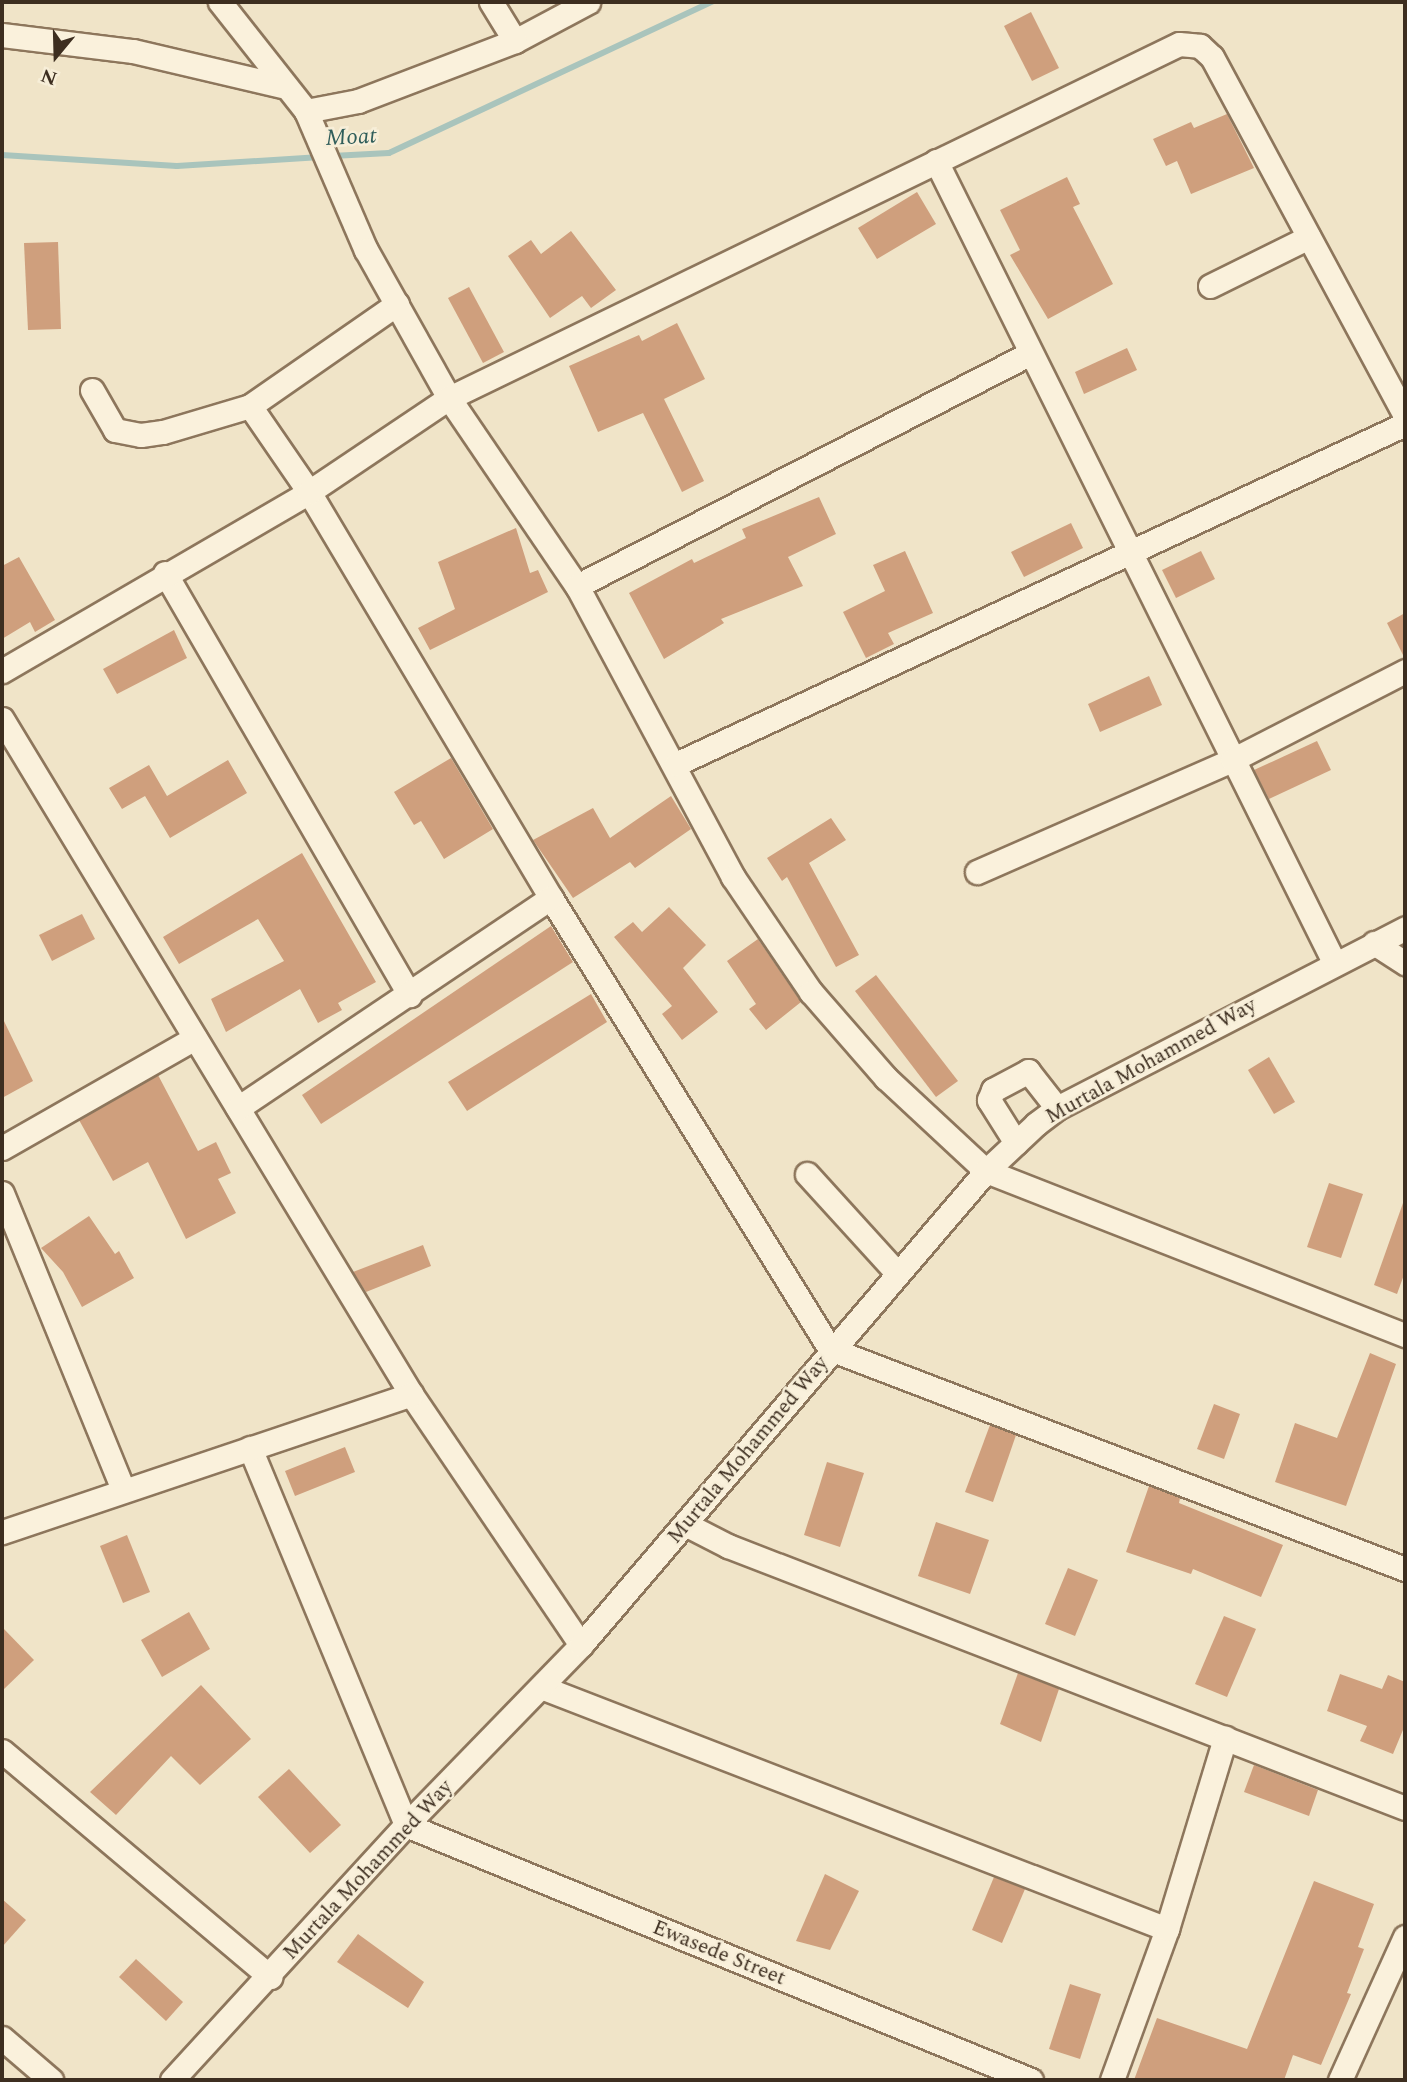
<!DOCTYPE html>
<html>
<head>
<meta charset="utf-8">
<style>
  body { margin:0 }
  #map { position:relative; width:1407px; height:2082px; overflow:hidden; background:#f0e4c8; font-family:Spectral,serif }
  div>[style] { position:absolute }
  .stream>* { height:6px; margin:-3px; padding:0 3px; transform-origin:3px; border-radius:3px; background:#a9c4bc }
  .building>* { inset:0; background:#cf9f7d }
  .roads { filter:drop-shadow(2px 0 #8d765c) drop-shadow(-2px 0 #8d765c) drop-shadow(0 2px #8d765c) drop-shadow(0 -2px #8d765c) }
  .minor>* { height:23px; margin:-11.5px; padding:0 11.5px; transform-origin:11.5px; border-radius:11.5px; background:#faf1dc }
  span { translate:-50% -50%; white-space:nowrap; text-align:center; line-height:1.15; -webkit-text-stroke:5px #f7eed8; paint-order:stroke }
  .street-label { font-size:21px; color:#3d2e20 }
  .water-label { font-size:23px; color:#2f5d5a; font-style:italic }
  .frame { position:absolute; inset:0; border:4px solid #3d2e20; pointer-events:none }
  .north { position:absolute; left:21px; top:21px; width:70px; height:70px; -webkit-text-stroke:5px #f7eed8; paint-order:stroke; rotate:199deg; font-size:19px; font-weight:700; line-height:28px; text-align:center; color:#3d2e20 }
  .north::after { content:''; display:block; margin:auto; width:24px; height:32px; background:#3d2e20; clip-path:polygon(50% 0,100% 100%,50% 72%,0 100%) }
</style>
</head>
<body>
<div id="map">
  <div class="stream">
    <i style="left:2px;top:155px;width:175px;rotate:3.6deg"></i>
    <i style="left:177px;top:166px;width:144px;rotate:-3.6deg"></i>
    <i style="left:332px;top:156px;width:57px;rotate:-3deg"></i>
    <i style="left:389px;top:153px;width:357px;rotate:-25.1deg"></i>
  </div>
  <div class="building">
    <i style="clip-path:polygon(1031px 12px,1059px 68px,1032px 81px,1004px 26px)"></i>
    <i style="clip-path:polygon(1227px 114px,1254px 168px,1191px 194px,1177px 161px,1166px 166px,1153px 139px,1191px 122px,1194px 128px)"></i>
    <i style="clip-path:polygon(1067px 177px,1080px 204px,1073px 207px,1113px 284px,1048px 319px,1010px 255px,1020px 250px,1000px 210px)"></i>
    <i style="clip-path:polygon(917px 192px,936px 224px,877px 259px,858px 228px)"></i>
    <i style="clip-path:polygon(571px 231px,616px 290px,591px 308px,582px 296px,550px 318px,508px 256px,531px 240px,541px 254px)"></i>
    <i style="clip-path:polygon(58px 242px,61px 329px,28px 330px,24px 243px)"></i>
    <i style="clip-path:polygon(469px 287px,504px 352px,483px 363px,448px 298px)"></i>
    <i style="clip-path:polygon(677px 323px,705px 379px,664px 399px,704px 481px,682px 492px,643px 413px,598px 432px,569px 366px,639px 335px,642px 341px)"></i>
    <i style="clip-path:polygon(1127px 348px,1137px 370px,1084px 394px,1075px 372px)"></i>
    <i style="clip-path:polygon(819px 497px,836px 534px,788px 557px,803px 586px,721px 619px,724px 623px,664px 659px,629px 593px,692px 559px,694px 563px,746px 538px,742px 529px)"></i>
    <i style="clip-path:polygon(1071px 523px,1083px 548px,1024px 577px,1011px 552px)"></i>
    <i style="clip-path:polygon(516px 528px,530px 573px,538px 570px,548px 592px,430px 650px,418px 628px,455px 609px,438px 562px)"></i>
    <i style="clip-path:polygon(905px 551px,933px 613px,888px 633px,894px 644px,866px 658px,843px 612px,885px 591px,873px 565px)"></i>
    <i style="clip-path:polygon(1201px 551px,1215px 579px,1176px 598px,1162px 570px)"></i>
    <i style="clip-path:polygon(19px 557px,55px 620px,35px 632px,30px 622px,2px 639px,2px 566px)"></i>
    <i style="clip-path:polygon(1405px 613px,1405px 657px,1404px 657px,1387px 623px)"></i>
    <i style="clip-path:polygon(174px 630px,187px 658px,117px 694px,103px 669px)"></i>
    <i style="clip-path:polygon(1149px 676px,1162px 705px,1100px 732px,1088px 704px)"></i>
    <i style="clip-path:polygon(1317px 741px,1331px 770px,1269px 799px,1254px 770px)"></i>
    <i style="clip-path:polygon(451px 758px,493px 829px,444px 859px,421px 821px,414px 825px,394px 792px)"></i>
    <i style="clip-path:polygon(228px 760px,247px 793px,170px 838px,145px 796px,122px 809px,109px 788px,149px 765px,167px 796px)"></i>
    <i style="clip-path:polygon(671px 796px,691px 829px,635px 868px,630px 862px,573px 898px,533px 840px,593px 808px,610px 838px)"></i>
    <i style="clip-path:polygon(831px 818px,846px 840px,809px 863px,859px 955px,836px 967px,787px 877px,782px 881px,767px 858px)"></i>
    <i style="clip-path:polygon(302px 853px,376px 982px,338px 1003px,342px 1010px,318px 1023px,300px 989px,226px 1032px,211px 999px,284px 961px,258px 919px,179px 964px,163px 937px)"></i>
    <i style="clip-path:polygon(669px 907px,706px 945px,683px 968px,718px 1012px,682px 1040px,662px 1014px,672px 1006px,614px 937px,633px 922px,642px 932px)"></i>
    <i style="clip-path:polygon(82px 914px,95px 939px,52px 961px,39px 935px)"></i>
    <i style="clip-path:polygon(551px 926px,573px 962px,321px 1124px,302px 1095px)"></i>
    <i style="clip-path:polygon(758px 939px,801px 1002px,766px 1030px,749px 1009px,756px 1004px,727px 961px)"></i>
    <i style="clip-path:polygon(876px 975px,958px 1081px,936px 1097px,855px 991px)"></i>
    <i style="clip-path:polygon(591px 994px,607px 1022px,467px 1111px,448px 1082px)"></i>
    <i style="clip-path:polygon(2px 1017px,33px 1081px,2px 1098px)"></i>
    <i style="clip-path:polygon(1269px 1057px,1295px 1102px,1274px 1114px,1248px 1070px)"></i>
    <i style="clip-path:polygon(158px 1075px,198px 1151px,216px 1142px,231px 1173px,218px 1179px,236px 1213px,186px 1239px,148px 1162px,113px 1181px,79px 1120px)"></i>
    <i style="clip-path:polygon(1329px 1183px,1363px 1194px,1341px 1258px,1307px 1247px)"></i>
    <i style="clip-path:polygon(1403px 1203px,1405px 1272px,1397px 1294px,1374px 1285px)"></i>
    <i style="clip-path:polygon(89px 1216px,115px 1254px,119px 1251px,134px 1278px,82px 1307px,63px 1272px,41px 1248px)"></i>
    <i style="clip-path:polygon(423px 1245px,431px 1266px,366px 1292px,353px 1272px)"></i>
    <i style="clip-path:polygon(1370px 1353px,1396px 1364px,1346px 1506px,1275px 1482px,1295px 1423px,1337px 1438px)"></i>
    <i style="clip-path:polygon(1214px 1404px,1240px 1414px,1224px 1459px,1197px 1449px)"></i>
    <i style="clip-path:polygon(990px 1425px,1016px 1435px,993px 1502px,965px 1492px)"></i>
    <i style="clip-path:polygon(345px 1447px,355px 1472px,295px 1496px,285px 1471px)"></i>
    <i style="clip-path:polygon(827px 1462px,864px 1473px,840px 1547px,804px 1535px)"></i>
    <i style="clip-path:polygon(1149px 1486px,1180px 1498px,1179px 1503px,1283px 1545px,1261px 1597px,1193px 1569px,1191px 1574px,1126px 1552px)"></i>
    <i style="clip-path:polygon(936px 1522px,989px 1540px,970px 1594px,918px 1576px)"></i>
    <i style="clip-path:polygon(127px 1535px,150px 1592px,123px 1603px,100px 1546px)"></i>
    <i style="clip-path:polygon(1068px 1568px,1098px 1580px,1075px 1636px,1045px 1624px)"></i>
    <i style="clip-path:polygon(189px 1612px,210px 1649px,162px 1677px,141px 1640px)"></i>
    <i style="clip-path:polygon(1224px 1616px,1256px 1629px,1227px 1697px,1195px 1684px)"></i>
    <i style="clip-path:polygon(2px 1627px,34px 1660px,2px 1691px)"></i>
    <i style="clip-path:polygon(1018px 1673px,1059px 1689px,1041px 1742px,1000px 1724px)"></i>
    <i style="clip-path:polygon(1340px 1674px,1382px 1689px,1388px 1675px,1405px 1682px,1405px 1725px,1393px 1754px,1360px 1741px,1367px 1726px,1327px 1711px)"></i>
    <i style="clip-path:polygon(201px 1685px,251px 1739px,200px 1785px,171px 1756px,116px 1815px,90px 1792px)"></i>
    <i style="clip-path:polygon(1254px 1765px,1318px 1790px,1309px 1816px,1244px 1792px)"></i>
    <i style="clip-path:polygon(289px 1769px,341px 1825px,310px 1853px,258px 1797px)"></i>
    <i style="clip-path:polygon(825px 1874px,859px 1891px,830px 1950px,796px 1941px)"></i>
    <i style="clip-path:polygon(994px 1877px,1025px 1889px,1002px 1943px,972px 1930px)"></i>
    <i style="clip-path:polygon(1314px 1881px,1374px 1904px,1358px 1947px,1364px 1949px,1347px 1993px,1351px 1994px,1321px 2065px,1293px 2055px,1284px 2080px,1134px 2080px,1157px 2018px,1247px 2049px)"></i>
    <i style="clip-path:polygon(2px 1899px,26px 1920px,2px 1947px)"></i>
    <i style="clip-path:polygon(358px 1934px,424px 1982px,408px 2008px,337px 1962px)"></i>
    <i style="clip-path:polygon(136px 1959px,183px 2002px,166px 2021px,119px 1977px)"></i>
    <i style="clip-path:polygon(1070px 1984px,1101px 1994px,1080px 2059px,1049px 2049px)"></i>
  </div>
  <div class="roads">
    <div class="minor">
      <i style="left:220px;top:2px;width:139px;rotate:51.7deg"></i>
      <i style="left:306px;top:111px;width:151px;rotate:66.7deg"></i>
      <i style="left:366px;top:250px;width:170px;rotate:60.7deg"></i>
      <i style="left:449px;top:398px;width:227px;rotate:55.8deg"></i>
      <i style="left:577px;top:586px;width:330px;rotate:61.8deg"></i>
      <i style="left:733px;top:877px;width:139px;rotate:55.9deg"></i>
      <i style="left:811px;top:992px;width:114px;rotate:48.9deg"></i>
      <i style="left:886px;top:1078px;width:137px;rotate:42.9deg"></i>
      <i style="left:986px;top:1171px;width:450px;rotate:21.4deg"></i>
      <i style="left:2px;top:35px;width:132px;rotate:7deg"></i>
      <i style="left:133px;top:51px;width:153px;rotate:13.2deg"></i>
      <i style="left:515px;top:41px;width:83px;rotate:-28.1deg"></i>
      <i style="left:306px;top:111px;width:53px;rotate:-10.9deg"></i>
      <i style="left:358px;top:101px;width:168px;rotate:-20.9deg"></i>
      <i style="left:515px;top:41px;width:46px;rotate:-121.6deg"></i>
      <i style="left:936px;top:161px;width:894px;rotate:63.58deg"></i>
      <i style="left:1210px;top:286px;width:110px;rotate:-26.3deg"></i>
      <i style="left:92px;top:390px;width:46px;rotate:60.1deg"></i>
      <i style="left:115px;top:430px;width:26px;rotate:11deg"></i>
      <i style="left:141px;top:435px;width:22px;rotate:-8deg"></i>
      <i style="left:163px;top:432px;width:91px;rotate:-16.6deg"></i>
      <i style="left:250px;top:406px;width:179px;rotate:-34.8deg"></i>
      <i style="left:250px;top:406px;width:104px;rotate:55.5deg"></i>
      <i style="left:309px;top:492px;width:473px;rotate:59.2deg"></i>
      <i style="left:551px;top:898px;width:530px;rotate:58.26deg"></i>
      <i style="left:830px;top:1349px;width:616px;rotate:20.94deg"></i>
      <i style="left:165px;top:573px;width:488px;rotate:59.9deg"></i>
      <i style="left:577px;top:586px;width:510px;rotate:-27.17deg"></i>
      <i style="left:2px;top:671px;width:355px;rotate:-30.2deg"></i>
      <i style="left:309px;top:492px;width:169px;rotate:-33.9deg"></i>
      <i style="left:449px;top:398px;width:811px;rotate:-25.87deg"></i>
      <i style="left:1179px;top:44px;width:21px;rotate:5deg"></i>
      <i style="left:1200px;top:46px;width:16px;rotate:43deg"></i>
      <i style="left:1212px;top:57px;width:407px;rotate:61.7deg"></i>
      <i style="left:2px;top:719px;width:789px;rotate:58.79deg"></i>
      <i style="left:411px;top:1394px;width:303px;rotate:55.9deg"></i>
      <i style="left:676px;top:764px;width:804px;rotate:-25deg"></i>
      <i style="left:977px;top:872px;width:279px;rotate:-23.7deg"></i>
      <i style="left:1232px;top:760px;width:195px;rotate:-27.2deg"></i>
      <i style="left:1374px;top:943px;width:37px;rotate:33deg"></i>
      <i style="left:238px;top:1108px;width:377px;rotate:-33.9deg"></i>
      <i style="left:1016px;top:1143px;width:51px;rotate:-122.1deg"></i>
      <i style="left:989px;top:1100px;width:11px;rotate:-68deg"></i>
      <i style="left:993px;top:1090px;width:40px;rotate:-28deg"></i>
      <i style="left:1028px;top:1071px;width:47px;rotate:51.9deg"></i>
      <i style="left:2px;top:1148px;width:222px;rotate:-29.7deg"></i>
      <i style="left:807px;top:1174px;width:134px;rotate:47.7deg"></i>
      <i style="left:2px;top:1193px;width:321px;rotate:67.8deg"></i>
      <i style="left:250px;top:1448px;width:408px;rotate:67.5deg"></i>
      <i style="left:406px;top:1825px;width:675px;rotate:22.2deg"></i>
      <i style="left:687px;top:1525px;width:46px;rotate:27.1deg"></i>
      <i style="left:728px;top:1546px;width:726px;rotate:21.16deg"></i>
      <i style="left:2px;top:1532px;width:432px;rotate:-18.6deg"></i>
      <i style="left:541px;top:1687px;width:671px;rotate:21.14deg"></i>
      <i style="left:2px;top:1751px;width:351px;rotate:40.1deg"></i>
      <i style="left:2px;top:2038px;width:65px;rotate:40.6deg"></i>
      <i style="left:172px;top:2080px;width:346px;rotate:-47.5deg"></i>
      <i style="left:406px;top:1825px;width:251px;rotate:-45.8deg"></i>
      <i style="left:581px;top:1645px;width:623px;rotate:-49.49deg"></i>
      <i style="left:986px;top:1171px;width:69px;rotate:-43.2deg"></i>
      <i style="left:1036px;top:1124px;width:26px;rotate:-37deg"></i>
      <i style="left:1057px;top:1108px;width:392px;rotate:-27.3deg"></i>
      <i style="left:1112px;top:2080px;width:161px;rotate:-70deg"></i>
      <i style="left:1167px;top:1929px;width:200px;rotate:-73.1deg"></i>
      <i style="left:1340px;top:2080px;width:157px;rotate:-65.6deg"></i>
    </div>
  </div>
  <div class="street-label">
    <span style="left:1151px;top:1061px;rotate:-29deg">Murtala Mohammed Way</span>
    <span style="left:748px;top:1450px;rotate:-50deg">Murtala Mohammed Way</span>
    <span style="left:368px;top:1870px;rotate:-47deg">Murtala Mohammed Way</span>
    <span style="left:719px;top:1953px;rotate:22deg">Ewasede Street</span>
  </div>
  <div class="water-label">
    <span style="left:351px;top:138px;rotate:-3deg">Moat</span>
  </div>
  <div class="frame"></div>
  <div class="north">N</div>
</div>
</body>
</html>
